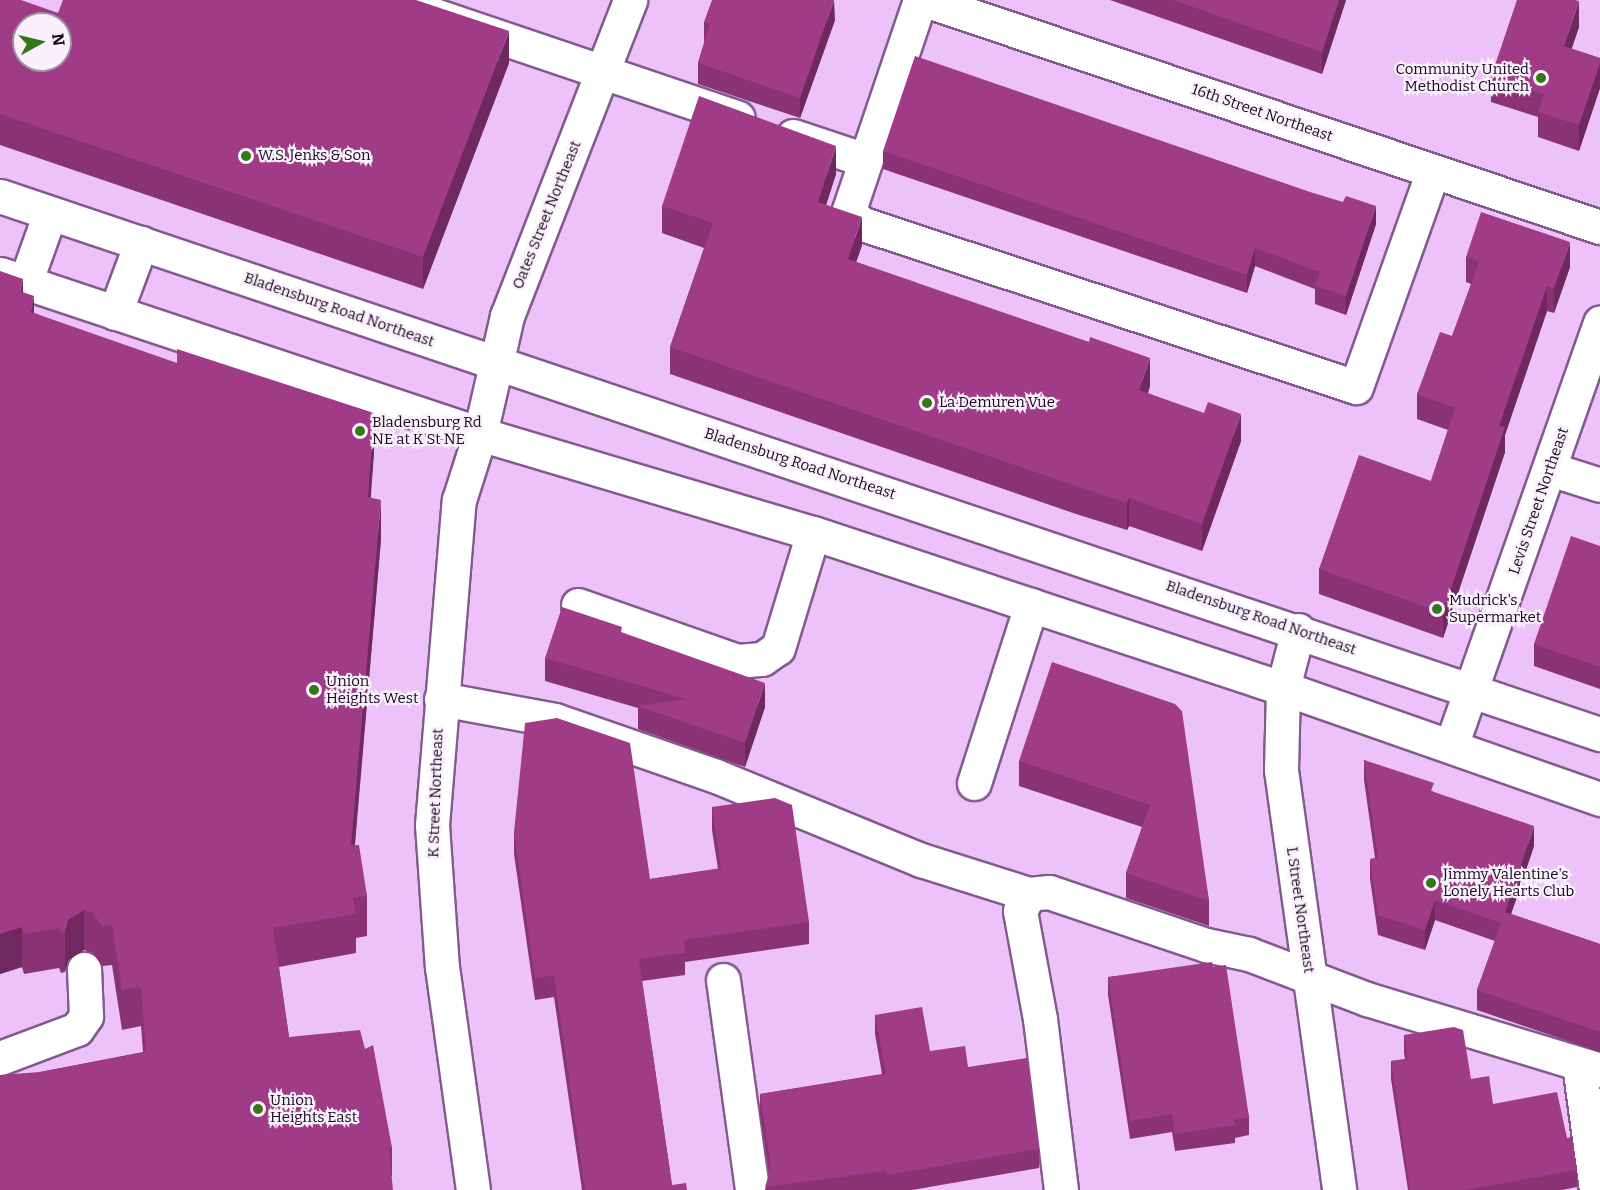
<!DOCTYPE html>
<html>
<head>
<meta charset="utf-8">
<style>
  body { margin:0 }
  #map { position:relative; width:1600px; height:1190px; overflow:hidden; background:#edc1fa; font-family:Bitter,serif }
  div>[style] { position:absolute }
  .roads { filter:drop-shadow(2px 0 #825b8e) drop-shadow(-2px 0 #825b8e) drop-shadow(0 2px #825b8e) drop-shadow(0 -2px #825b8e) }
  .minor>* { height:33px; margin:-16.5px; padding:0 16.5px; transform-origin:16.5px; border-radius:16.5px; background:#fff }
  .major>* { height:33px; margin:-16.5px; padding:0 16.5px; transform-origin:16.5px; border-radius:16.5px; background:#fff }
  .wall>* { inset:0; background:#893374 }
  .shaded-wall>* { inset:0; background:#6f295e }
  .building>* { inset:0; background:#9f3b87 }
  .dots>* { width:16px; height:16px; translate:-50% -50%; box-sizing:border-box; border:3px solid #faf1fd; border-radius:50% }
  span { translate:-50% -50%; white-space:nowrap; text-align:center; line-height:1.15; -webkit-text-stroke:4.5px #faf1fd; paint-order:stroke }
  .poi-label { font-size:15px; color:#17081c }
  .right { translate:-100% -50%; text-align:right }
  .left { translate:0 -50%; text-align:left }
  .street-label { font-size:15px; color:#17081c }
  .north { position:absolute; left:12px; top:12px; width:60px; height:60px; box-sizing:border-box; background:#faf1fd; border:2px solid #9f94a3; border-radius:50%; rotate:82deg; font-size:16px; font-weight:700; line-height:24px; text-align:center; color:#17081c }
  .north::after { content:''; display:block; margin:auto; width:21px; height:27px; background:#347716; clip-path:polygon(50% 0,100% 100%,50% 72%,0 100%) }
</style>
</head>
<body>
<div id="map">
  <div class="roads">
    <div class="minor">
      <i style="left:390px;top:0;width:367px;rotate:18.7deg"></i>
      <i style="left:920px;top:0;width:222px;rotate:108.7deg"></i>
      <i style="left:849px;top:210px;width:17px;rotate:50deg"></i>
      <i style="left:860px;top:223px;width:522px;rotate:18.3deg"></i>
      <i style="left:1356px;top:387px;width:229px;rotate:-70.4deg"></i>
      <i style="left:925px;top:0;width:712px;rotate:18.59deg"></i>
      <i style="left:793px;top:136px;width:76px;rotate:18.4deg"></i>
      <i style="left:1550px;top:469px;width:52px;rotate:17.7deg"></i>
      <i style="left:578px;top:605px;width:169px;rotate:19.4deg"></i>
      <i style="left:737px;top:661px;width:25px;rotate:-5deg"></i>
      <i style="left:762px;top:659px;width:19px;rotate:-35deg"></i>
      <i style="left:778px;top:648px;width:120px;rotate:-73.1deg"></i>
      <i style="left:1298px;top:630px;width:60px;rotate:104.5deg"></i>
      <i style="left:1283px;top:688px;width:82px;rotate:91.4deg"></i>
      <i style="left:1281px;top:770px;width:424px;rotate:82.1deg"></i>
      <i style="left:441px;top:699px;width:116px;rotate:10.4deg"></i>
      <i style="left:555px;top:720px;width:170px;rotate:19.2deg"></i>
      <i style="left:716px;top:776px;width:222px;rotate:22.3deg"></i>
      <i style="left:921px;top:860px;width:113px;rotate:17.5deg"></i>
      <i style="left:1451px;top:746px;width:449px;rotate:-70.6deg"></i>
      <i style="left:974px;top:783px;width:187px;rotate:-72.2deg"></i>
      <i style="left:723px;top:980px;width:212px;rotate:82.1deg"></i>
      <i style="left:0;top:1058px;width:82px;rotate:-20.6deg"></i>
      <i style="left:77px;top:1029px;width:16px;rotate:-55deg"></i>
      <i style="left:86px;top:1016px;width:47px;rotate:-92.4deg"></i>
      <i style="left:1579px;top:1064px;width:127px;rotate:82.3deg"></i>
      <i style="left:473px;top:1190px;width:224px;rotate:-97.9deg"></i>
      <i style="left:442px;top:968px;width:143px;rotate:-94deg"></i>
      <i style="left:432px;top:825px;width:326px;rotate:-85.3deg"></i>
      <i style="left:459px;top:500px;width:69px;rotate:-72.3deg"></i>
      <i style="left:480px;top:434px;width:121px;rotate:-77.1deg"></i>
      <i style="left:507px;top:316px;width:339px;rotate:-68.7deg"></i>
      <i style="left:1061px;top:1190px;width:172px;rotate:-97deg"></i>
      <i style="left:1040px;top:1019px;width:110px;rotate:-100.5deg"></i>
      <i style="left:1020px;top:911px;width:19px;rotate:-62deg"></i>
      <i style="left:1029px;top:894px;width:20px;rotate:-6deg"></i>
      <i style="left:1049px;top:892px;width:166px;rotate:18.7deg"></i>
      <i style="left:1206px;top:945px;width:44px;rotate:11.8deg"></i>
      <i style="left:1249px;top:954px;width:126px;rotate:20.9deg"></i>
      <i style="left:1367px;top:999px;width:244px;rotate:16.9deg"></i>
    </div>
    <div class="major">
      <i style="left:0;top:196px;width:1688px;rotate:18.59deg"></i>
      <i style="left:0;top:274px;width:506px;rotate:18.43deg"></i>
      <i style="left:480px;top:434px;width:347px;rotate:16.6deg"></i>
      <i style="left:813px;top:533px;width:495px;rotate:18.3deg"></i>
      <i style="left:1283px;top:688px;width:336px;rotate:19.3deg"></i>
      <i style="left:25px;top:283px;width:74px;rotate:-70.3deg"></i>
      <i style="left:115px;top:313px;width:75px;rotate:-69.6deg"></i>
    </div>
  </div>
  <div class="wall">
    <i style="clip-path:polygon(0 0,58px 13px,509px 63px,423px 289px,0 145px)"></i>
    <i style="clip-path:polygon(1110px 0,1346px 0,1322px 74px)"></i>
    <i style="clip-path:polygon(835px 20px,800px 118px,698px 84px,698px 63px,704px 43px,704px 22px)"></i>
    <i style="clip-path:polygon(1579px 27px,1571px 49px,1600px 58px,1600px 88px,1579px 151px,1538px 137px,1538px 117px,1491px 102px,1491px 77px)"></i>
    <i style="clip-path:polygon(883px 151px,1376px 224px,1346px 315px,1315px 304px,1315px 289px,1255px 266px,1247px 293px,883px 169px)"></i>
    <i style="clip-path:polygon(836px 174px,826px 205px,862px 245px,856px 262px,1150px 386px,1148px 393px,1241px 441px,1202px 551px,1129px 526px,1127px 530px,1073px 513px,670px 374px,670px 347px,704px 248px,662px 233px,662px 206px)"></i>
    <i style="clip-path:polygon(1466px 257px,1570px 267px,1554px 313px,1547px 311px,1505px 435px,1505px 452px,1443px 638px,1319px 594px,1319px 569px,1431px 481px,1448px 430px,1417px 419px,1417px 394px,1452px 336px,1471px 284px,1466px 282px)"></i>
    <i style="clip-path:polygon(23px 292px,34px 313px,374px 452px,370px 498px,381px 539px,355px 845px,367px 896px,367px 936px,356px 938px,356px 953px,279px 967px,289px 1037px,365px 1049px,392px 1148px,392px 1176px,40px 1072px,143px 1052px,141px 1026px,122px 1030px,112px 965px,102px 966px,93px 953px,84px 950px,68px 960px,65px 972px,61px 973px,59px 968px,24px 974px,22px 967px,0 974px)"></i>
    <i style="clip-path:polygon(1600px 546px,1600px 689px,1534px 666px,1534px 644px)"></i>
    <i style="clip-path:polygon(545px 658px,765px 707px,745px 767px,638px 729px,638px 708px,545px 681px)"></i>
    <i style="clip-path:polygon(1175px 704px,1209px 901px,1209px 926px,1126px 898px,1126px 873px,1142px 827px,1019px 786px,1019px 761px)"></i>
    <i style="clip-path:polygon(1364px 760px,1434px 792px,1534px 846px,1511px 914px,1600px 944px,1600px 1052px,1477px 1010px,1477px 990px,1495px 941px,1435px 920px,1425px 950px,1378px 935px,1370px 879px,1370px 859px,1375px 858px,1364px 780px)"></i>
    <i style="clip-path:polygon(712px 807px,809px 922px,809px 944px,685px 962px,685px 975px,642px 981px,672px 1185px,687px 1190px,582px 1190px,554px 997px,535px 1000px,514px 854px,514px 832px,650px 879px,718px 869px,712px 830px)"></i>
    <i style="clip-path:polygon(1213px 967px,1249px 1117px,1249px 1135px,1235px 1138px,1235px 1143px,1175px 1151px,1172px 1132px,1130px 1139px,1108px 995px,1108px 977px)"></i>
    <i style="clip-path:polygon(875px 1015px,930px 1051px,968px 1067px,1039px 1149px,1039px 1168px,912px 1190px,765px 1190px,769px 1174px,760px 1113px,760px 1094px,882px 1074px,875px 1034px)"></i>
    <i style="clip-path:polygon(1404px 1035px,1471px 1079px,1493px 1104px,1567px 1138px,1577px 1170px,1577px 1187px,1562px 1190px,1408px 1190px,1391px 1079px,1391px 1061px,1405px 1059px,1404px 1053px)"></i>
  </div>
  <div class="shaded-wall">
    <i style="clip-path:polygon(834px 0,835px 20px,800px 118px,800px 98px)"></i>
    <i style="clip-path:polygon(1339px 0,1346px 0,1322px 74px,1322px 52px)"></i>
    <i style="clip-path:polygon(1579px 1px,1579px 27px,1564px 72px,1564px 46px)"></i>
    <i style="clip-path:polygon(509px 31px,509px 63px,423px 289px,423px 257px)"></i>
    <i style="clip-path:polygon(1600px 63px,1600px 88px,1579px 151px,1579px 125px)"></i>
    <i style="clip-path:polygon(836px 146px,836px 174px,818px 230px,818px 202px)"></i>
    <i style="clip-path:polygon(1376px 206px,1376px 224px,1346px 315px,1346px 296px)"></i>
    <i style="clip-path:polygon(862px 217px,862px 245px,848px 286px,848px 259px)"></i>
    <i style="clip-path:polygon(1570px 242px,1570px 267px,1554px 313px,1554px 288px)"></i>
    <i style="clip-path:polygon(1255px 248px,1255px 266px,1247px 293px,1247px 275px)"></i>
    <i style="clip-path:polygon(23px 279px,23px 319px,20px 291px)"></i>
    <i style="clip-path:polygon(1547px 286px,1547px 311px,1505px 435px,1505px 452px,1443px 638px,1443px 613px,1499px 426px)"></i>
    <i style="clip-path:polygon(34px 296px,34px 336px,31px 312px)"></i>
    <i style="clip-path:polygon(1150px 358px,1150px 386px,1139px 417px,1139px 390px)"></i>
    <i style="clip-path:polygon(374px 413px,374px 452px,368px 537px,368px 497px)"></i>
    <i style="clip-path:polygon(1241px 414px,1241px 441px,1202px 551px,1202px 524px)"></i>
    <i style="clip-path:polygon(1129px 498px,1129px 526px,1127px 530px,1127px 503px)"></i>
    <i style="clip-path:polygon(381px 500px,381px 539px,351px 884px,351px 845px)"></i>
    <i style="clip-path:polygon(765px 683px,765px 707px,745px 767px,745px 743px)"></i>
    <i style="clip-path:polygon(1534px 826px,1534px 846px,1505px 932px,1505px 912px)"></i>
    <i style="clip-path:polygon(1435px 900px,1435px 920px,1425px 950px,1425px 930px)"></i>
    <i style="clip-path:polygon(84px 910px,84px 950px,68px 960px,65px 972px,65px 932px,68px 920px)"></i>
    <i style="clip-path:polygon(22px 927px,22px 967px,0 974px,0 934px)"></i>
  </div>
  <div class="building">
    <i style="clip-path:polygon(evenodd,0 0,21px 0,58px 13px,63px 0,416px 0,509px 31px,423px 257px,0 114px,0 0,24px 24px,60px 24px,60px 60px,24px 60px,24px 24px)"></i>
    <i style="clip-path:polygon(712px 0,834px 0,800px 98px,698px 63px,710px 24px,704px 22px)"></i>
    <i style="clip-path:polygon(1173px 0,1339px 0,1322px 52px)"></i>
    <i style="clip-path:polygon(1517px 0,1575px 0,1579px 1px,1564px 46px,1600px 58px,1600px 63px,1579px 125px,1538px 112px,1544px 94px,1491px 77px)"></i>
    <i style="clip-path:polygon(915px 56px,1310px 192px,1343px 202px,1346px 196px,1376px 206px,1346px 296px,1315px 286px,1320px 272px,1255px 248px,1247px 275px,883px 151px)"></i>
    <i style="clip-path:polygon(699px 96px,836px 146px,818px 202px,862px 217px,848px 259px,1089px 342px,1090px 337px,1150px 358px,1139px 390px,1204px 413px,1208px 402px,1241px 414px,1202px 524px,1129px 498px,1127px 503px,1073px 485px,670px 347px,713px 223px,662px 206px)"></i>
    <i style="clip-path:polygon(1481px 212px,1570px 242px,1554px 288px,1547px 286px,1499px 426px,1505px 427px,1443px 613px,1319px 569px,1359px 455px,1431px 481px,1455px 408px,1417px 394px,1440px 332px,1452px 336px,1464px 305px,1479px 262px,1466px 257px)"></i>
    <i style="clip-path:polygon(0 271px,23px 279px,20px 291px,34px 296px,31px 312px,177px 363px,177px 349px,374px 413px,368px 497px,381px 500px,351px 845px,359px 845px,367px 896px,353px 898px,356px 914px,273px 928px,289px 1037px,360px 1030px,365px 1049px,373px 1045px,392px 1148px,389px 1149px,393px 1190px,0 1190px,0 1075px,40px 1072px,146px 1052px,141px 987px,122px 990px,112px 925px,102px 926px,93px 913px,84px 910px,68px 920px,65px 932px,61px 933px,59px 928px,24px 934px,22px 927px,0 934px)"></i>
    <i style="clip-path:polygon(1571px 536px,1600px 546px,1600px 667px,1534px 644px)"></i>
    <i style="clip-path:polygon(562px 607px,622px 627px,621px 632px,765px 683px,745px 743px,638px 706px,686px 699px,545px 658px)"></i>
    <i style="clip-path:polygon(1052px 662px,1175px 704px,1182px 711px,1209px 901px,1126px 873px,1150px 805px,1019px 761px)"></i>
    <i style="clip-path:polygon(557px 718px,630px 743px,650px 879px,721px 868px,712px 807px,775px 798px,792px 805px,809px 922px,684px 940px,685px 953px,639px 959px,672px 1185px,686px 1183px,687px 1190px,585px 1190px,554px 975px,535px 978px,514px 832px,525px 723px)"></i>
    <i style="clip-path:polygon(1364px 760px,1434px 783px,1431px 791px,1534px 826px,1505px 912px,1600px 944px,1600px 1032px,1477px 990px,1501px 923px,1435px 900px,1425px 930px,1378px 915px,1370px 859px,1378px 858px)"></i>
    <i style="clip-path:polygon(1212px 962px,1213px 967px,1226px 965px,1249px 1117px,1234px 1120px,1235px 1125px,1175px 1134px,1172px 1114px,1130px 1121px,1108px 977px)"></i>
    <i style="clip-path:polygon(922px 1007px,930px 1051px,965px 1046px,968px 1067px,1027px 1058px,1039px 1149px,887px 1175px,886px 1171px,765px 1187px,771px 1168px,760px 1094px,886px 1074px,875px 1015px)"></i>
    <i style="clip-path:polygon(1454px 1027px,1463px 1030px,1471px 1079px,1489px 1076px,1493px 1104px,1557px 1092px,1567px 1138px,1572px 1137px,1577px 1170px,1465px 1190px,1410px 1190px,1391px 1061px,1408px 1059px,1404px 1035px)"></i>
  </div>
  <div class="dots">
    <i style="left:1541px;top:78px;background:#347716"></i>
    <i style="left:246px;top:156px;background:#347716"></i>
    <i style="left:927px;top:403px;background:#347716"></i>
    <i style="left:360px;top:431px;background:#347716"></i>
    <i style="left:1437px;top:609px;background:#347716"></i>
    <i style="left:314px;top:690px;background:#347716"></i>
    <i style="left:1431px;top:883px;background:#347716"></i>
    <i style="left:258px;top:1109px;background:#347716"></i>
  </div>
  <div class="poi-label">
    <span class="right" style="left:1529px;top:78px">Community United<br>Methodist Church</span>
    <span class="left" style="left:258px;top:156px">W.S. Jenks &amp; Son</span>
    <span class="left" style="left:939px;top:403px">La Demuren Vue</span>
    <span class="left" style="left:372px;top:431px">Bladensburg Rd<br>NE at K St NE</span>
    <span class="left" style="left:1449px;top:609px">Mudrick's<br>Supermarket</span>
    <span class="left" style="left:326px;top:690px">Union<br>Heights West</span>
    <span class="left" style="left:1443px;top:883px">Jimmy Valentine's<br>Lonely Hearts Club</span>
    <span class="left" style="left:270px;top:1109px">Union<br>Heights East</span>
  </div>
  <div class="street-label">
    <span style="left:1262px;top:113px;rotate:19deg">16th Street Northeast</span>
    <span style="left:547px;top:215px;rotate:-68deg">Oates Street Northeast</span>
    <span style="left:339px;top:310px;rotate:19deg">Bladensburg Road Northeast</span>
    <span style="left:800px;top:464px;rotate:18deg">Bladensburg Road Northeast</span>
    <span style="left:1539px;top:501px;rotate:-71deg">Levis Street Northeast</span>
    <span style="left:1261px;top:618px;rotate:19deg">Bladensburg Road Northeast</span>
    <span style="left:436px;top:793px;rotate:-88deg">K Street Northeast</span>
    <span style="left:1300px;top:910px;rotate:82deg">L Street Northeast</span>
  </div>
  <div class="north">N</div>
</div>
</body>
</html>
